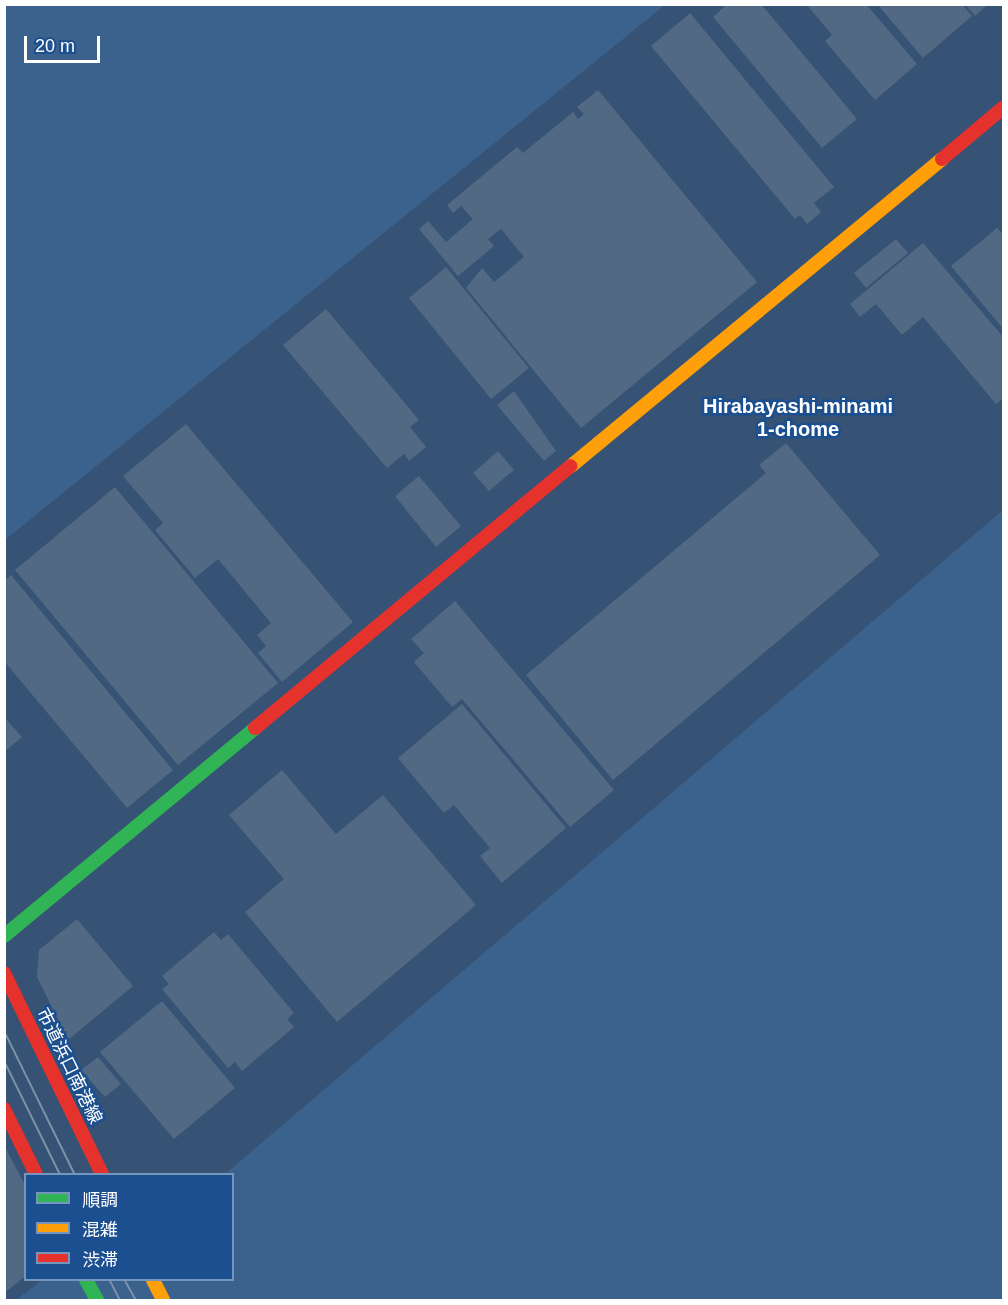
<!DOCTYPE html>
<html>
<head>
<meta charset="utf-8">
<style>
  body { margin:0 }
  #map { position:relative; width:1008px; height:1305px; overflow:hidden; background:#365274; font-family:Helvetica,"Noto Sans JP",sans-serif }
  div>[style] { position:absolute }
  .water>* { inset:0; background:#3b618d }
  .building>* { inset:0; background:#526984 }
  .fast>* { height:14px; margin:-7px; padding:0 7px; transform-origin:7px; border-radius:7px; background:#30b455 }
  .slow>* { height:14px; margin:-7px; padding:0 7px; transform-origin:7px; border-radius:7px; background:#ff9f0a }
  .jam>* { height:14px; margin:-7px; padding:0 7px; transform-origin:7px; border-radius:7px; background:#e5322d }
  .tram>* { height:1.5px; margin:-0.75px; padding:0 0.75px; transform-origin:0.75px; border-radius:0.75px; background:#7e92a7 }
  span { translate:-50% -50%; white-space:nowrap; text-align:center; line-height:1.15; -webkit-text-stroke:5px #1b4f8f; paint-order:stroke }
  .street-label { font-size:18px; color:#fff }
  .neighbourhood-label { font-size:20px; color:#fff; font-weight:700 }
  .frame { position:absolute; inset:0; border:6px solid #fff; pointer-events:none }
  .legend { position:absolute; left:24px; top:1173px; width:210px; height:108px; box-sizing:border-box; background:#1b4f8f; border:2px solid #7695bc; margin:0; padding:8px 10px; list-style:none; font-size:18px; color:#fff }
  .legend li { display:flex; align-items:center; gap:12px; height:30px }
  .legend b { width:30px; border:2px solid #7695bc }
  .scale { position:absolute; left:24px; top:36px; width:76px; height:27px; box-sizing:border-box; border:3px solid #fff; border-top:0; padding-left:8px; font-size:18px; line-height:21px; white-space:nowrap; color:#fff; -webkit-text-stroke:4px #1b4f8f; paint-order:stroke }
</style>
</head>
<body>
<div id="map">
  <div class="water">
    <i style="clip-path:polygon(5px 4px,665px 4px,665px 5px,5px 540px)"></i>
    <i style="clip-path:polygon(1003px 510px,1003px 1300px,16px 1300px,42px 1280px,232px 1280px,232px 1174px,225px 1174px)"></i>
  </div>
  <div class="building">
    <i style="clip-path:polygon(727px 4px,761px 4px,857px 119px,822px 148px,713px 17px)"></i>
    <i style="clip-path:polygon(806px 4px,866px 4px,917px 64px,875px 100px,825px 41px,832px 35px)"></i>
    <i style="clip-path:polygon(877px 4px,962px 4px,972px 16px,923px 58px)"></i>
    <i style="clip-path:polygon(965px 4px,988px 4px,975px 16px)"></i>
    <i style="clip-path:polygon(690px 13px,834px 187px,814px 203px,821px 212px,807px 224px,800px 215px,795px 219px,651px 46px)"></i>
    <i style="clip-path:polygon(598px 90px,757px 282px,581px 428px,466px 288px,482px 268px,494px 282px,524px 257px,501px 229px,488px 239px,494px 246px,458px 276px,419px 229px,428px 221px,446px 242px,473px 219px,461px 206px,453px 213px,447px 205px,517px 147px,523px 153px,573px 112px,578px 119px,584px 114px,577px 107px)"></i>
    <i style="clip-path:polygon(997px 228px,1004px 235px,1004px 330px,951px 266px)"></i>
    <i style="clip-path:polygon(896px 239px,908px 253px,866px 288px,854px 273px)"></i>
    <i style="clip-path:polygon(923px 243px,1004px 338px,1004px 398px,996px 404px,923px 317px,902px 335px,876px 304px,860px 317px,850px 304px)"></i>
    <i style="clip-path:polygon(446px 267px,529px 368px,491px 399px,409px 298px)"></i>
    <i style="clip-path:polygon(326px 309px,419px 420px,410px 427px,426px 447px,409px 461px,404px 454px,387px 468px,283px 345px)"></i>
    <i style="clip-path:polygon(514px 391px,556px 451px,544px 461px,497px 405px)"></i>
    <i style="clip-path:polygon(186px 424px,353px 622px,282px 682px,258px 653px,266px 646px,257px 635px,271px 623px,218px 559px,195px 578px,155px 530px,163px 523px,123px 476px)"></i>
    <i style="clip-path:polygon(786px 443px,880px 555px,613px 780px,526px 675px,766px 473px,759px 465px)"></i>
    <i style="clip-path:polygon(498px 451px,514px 470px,489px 491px,473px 473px)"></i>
    <i style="clip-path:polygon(419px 476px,461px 526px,436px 547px,395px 496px)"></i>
    <i style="clip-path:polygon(115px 487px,278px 683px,178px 765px,15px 570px)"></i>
    <i style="clip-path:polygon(11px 575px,173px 770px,127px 808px,4px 661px,4px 581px)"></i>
    <i style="clip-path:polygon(455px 601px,614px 790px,570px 827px,462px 699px,452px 707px,414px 662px,424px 653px,411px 639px)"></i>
    <i style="clip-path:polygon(462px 704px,566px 828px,502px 883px,480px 856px,490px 848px,454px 805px,444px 813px,398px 758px)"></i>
    <i style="clip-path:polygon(4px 717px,22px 737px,4px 752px)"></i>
    <i style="clip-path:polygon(282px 770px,336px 834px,383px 795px,476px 905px,337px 1022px,245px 912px,284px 879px,229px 815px)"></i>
    <i style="clip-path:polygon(77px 919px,133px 986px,68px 1040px,37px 977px,39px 950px)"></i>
    <i style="clip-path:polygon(214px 932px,221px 940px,228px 934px,294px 1013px,287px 1019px,294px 1027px,242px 1071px,235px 1062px,228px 1068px,162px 989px,169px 984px,162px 976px)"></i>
    <i style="clip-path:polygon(162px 1001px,235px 1088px,174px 1139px,100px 1052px)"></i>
    <i style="clip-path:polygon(98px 1057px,121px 1084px,105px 1097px,81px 1070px)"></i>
    <i style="clip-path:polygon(4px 1145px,26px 1187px,26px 1276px,4px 1293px)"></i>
  </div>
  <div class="fast">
    <i style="left:4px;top:936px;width:326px;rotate:-39.6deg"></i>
    <i style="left:86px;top:1280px;width:23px;rotate:61deg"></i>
  </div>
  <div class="slow">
    <i style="left:571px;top:466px;width:482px;rotate:-39.6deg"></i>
    <i style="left:153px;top:1280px;width:22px;rotate:63deg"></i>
  </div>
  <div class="jam">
    <i style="left:942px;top:159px;width:81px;rotate:-40deg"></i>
    <i style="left:255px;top:728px;width:410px;rotate:-39.7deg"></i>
    <i style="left:4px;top:973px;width:224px;rotate:64deg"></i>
    <i style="left:4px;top:1109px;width:72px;rotate:63.8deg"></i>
  </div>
  <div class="tram">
    <i style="left:4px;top:1030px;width:161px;rotate:63.8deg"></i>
    <i style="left:4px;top:1060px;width:127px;rotate:63.8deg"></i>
    <i style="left:110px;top:1280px;width:22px;rotate:63deg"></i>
    <i style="left:125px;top:1280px;width:23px;rotate:61deg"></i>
  </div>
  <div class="street-label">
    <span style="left:69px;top:1066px;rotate:64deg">市道浜口南港線</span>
  </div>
  <div class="neighbourhood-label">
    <span style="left:798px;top:418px">Hirabayashi-minami<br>1-chome</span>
  </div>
  <div class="frame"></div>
  <ul class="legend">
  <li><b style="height:8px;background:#30b455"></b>順調</li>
  <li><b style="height:8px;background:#ff9f0a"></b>混雑</li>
  <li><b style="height:8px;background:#e5322d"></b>渋滞</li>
  </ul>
  <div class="scale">20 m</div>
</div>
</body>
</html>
